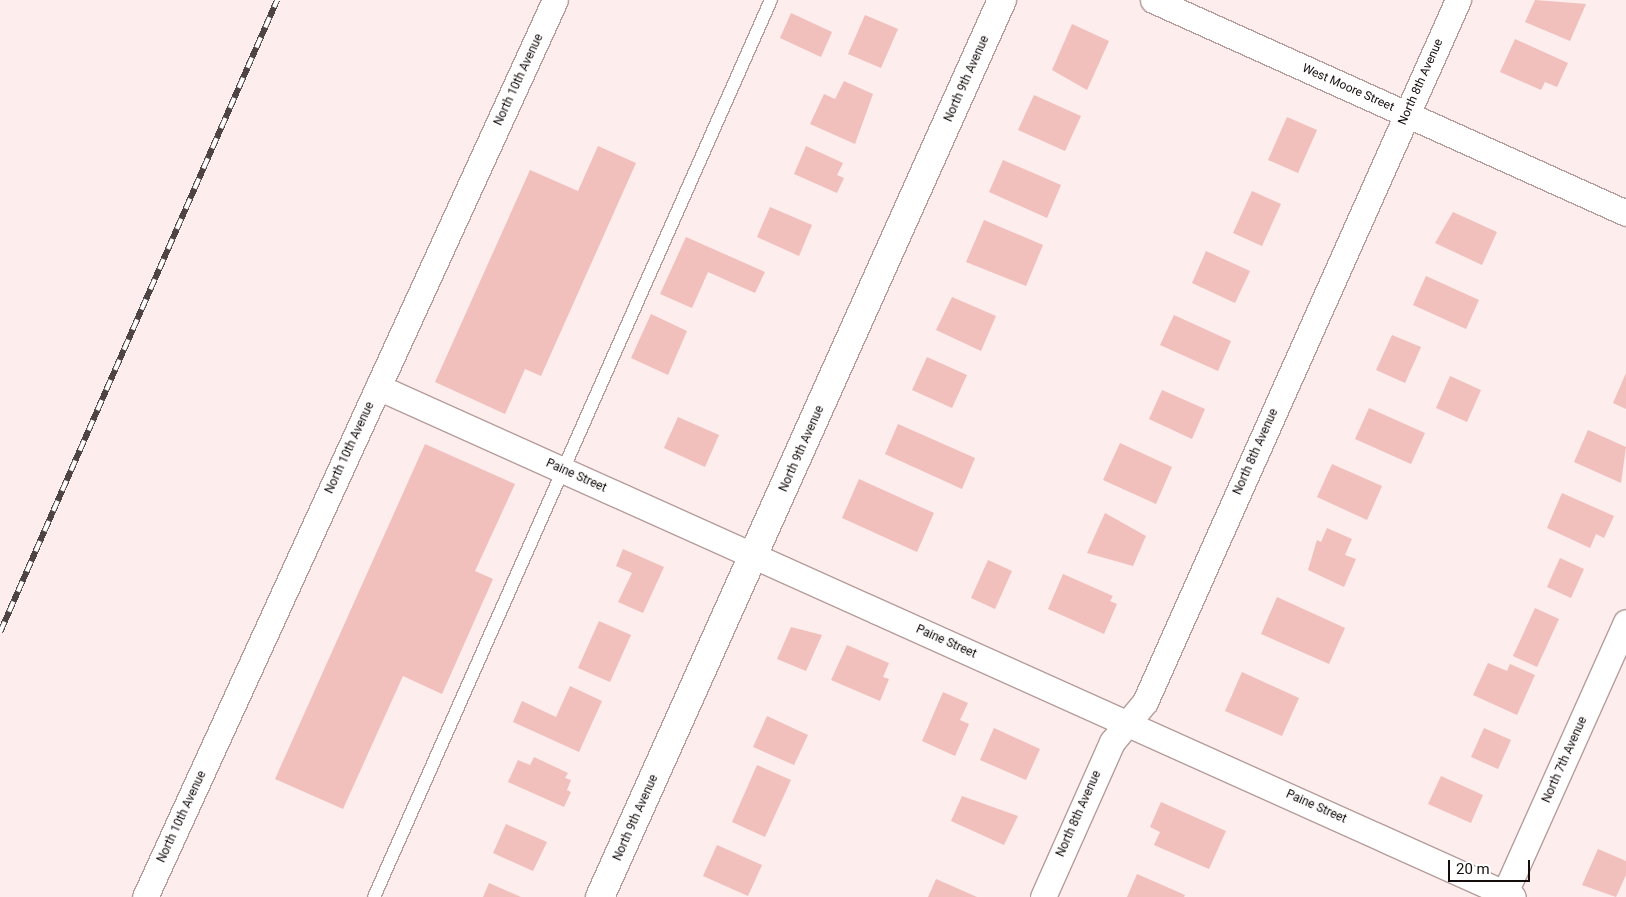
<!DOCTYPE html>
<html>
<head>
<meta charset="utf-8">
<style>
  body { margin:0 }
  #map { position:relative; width:1626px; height:897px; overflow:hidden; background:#fdedec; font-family:Roboto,sans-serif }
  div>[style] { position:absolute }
  .building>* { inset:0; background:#f1bfbc }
  .roads { filter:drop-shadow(1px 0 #b59d9b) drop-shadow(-1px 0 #b59d9b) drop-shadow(0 1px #b59d9b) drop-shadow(0 -1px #b59d9b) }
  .service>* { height:12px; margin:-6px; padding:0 6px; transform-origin:6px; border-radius:6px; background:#fff }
  .minor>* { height:25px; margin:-12.5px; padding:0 12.5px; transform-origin:12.5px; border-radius:12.5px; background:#fff }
  .tertiary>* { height:28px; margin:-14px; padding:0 14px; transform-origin:14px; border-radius:14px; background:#fff }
  .rail>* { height:5.5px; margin-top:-2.75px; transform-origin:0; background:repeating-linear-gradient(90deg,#fefefe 0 11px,#4f4444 0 22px); box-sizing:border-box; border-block:1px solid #4f4444 }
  span { translate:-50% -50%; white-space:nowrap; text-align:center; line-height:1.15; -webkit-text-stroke:4px #fefefe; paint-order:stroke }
  .street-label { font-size:12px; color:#150c0c }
  .scale { position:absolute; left:1448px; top:860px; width:82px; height:22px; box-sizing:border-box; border:2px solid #150c0c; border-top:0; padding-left:6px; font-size:15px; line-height:18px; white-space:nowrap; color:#150c0c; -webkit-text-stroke:4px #fefefe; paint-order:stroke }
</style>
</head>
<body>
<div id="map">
  <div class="building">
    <i style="clip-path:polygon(1535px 0,1586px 4px,1570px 41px,1525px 22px)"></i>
    <i style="clip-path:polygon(791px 13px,832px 32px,821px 57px,780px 38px)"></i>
    <i style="clip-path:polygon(865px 15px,898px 29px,881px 68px,848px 54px)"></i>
    <i style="clip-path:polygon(1072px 24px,1109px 41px,1087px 90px,1052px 70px)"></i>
    <i style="clip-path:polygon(1515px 39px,1568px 63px,1557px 87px,1545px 82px,1541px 90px,1500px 72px)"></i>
    <i style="clip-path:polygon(844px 81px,873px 94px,855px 144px,810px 124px,824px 94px,835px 99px)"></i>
    <i style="clip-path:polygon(1034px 95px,1081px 116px,1065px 151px,1018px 130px)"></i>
    <i style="clip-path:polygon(1287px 117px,1317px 130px,1298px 173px,1268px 160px)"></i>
    <i style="clip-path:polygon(598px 146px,636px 163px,541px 376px,525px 369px,505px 414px,435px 382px,530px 170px,578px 191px)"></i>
    <i style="clip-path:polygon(806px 146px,843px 163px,837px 175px,844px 178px,837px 193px,794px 174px)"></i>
    <i style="clip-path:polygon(1003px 160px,1061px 185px,1047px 218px,989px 192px)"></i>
    <i style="clip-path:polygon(1252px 191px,1281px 204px,1262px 246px,1233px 233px)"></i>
    <i style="clip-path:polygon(770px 207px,812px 225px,799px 256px,757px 237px)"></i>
    <i style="clip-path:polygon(1453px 212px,1497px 232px,1482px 265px,1435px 243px)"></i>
    <i style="clip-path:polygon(984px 220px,1043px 245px,1026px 286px,966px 262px)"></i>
    <i style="clip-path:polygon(686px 237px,765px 272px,755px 293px,708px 272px,692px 308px,660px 294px)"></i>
    <i style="clip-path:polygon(1206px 251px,1250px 271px,1235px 303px,1192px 283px)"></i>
    <i style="clip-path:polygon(1426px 276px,1479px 300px,1466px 329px,1413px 305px)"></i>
    <i style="clip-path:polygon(952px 297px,996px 316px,981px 351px,936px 330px)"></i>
    <i style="clip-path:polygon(651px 314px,687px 331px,668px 375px,631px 358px)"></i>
    <i style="clip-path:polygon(1174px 315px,1231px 341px,1218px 371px,1160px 345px)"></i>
    <i style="clip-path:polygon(1392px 335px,1421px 347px,1405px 383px,1376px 370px)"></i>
    <i style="clip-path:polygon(927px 357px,967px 375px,952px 408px,912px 390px)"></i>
    <i style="clip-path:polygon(1626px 373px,1626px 409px,1613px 403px)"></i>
    <i style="clip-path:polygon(1450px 376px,1481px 390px,1467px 422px,1436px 408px)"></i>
    <i style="clip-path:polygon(1162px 390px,1205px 409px,1192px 439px,1149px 419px)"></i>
    <i style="clip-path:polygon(1369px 408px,1425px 433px,1411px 464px,1355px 439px)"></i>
    <i style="clip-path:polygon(678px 417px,719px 435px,705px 467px,664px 448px)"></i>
    <i style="clip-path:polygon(898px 424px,975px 458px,962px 489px,885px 454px)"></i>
    <i style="clip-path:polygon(1588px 430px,1626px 447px,1621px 483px,1574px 462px)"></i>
    <i style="clip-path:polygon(1120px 443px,1172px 467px,1156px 504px,1103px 480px)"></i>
    <i style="clip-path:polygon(425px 444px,515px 484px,475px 571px,493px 579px,442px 694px,403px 676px,343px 809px,275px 779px)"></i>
    <i style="clip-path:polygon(1332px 464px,1382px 486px,1367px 520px,1317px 497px)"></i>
    <i style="clip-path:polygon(859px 479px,934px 513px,917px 552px,842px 518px)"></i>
    <i style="clip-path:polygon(1562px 493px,1614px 516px,1604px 538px,1596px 534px,1590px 548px,1547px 528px)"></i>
    <i style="clip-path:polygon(1105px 513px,1146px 536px,1133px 566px,1087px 553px)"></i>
    <i style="clip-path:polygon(1327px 528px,1352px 539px,1345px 555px,1356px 559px,1344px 587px,1308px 570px,1317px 540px,1321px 542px)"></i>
    <i style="clip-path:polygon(623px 549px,664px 567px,643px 613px,618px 602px,632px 573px,616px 566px)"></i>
    <i style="clip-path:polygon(1560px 558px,1584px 569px,1571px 598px,1547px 587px)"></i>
    <i style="clip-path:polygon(988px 560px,1012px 571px,995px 609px,971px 598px)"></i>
    <i style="clip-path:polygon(1063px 574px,1113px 596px,1110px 601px,1117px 604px,1104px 634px,1048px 609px)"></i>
    <i style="clip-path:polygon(1277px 597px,1345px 628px,1329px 664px,1261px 634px)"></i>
    <i style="clip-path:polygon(1535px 608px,1559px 619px,1537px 667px,1513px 656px)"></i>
    <i style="clip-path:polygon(599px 621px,631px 635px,610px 682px,578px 668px)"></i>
    <i style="clip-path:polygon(791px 627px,822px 635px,806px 671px,777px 659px)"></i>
    <i style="clip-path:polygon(847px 645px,889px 663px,883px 677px,889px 679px,880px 701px,831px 680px)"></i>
    <i style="clip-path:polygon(1488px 663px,1507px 671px,1510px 664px,1535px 675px,1517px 715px,1473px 695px)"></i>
    <i style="clip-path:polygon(1242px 672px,1299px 698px,1282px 736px,1225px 711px)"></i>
    <i style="clip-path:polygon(570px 686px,602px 701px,579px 752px,513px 722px,522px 701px,556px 717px)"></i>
    <i style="clip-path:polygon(943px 692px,968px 703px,960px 720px,969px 724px,955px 756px,922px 741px)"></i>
    <i style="clip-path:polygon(767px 716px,808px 735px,794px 765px,753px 747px)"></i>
    <i style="clip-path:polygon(994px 728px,1040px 749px,1026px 780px,980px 760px)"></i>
    <i style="clip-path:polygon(1484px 728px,1511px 740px,1498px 769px,1471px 757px)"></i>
    <i style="clip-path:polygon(534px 757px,568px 773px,565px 778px,571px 780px,567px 790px,571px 792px,564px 807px,508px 782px,518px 760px,530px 765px)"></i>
    <i style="clip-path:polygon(757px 765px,791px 780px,765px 837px,732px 822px)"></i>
    <i style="clip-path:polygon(1441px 776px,1483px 795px,1471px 823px,1428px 804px)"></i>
    <i style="clip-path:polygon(962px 796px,1018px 816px,1004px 845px,951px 821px)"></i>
    <i style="clip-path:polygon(1161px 802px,1226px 831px,1209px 869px,1154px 845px,1160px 832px,1150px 827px)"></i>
    <i style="clip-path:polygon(506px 824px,547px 842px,533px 871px,493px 853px)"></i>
    <i style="clip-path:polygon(717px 845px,762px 865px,748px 896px,703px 876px)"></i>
    <i style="clip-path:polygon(1598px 849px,1626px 861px,1626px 875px,1616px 897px,1582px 885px)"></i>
    <i style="clip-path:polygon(1137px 874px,1185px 895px,1184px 897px,1127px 897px)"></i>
    <i style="clip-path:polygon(936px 879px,977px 897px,928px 897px)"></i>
    <i style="clip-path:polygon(489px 883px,521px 897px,483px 897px)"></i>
  </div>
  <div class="roads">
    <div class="service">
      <i style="left:374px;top:897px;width:981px;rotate:-66.13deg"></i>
    </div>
    <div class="minor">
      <i style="left:1153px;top:0;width:519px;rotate:24.24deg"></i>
      <i style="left:378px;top:387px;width:1244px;rotate:24.2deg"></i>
      <i style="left:145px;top:897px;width:986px;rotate:-65.44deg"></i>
      <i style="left:1043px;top:897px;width:170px;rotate:-66deg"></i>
      <i style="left:1112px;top:742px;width:52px;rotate:-50.5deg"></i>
      <i style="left:1145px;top:702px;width:769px;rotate:-65.97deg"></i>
      <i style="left:1503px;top:897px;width:301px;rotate:-65.9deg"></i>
    </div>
    <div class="tertiary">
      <i style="left:600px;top:897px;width:983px;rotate:-65.86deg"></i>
    </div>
  </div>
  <div class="rail">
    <i style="left:0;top:632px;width:690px;rotate:-66.33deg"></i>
  </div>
  <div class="street-label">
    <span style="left:967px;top:79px;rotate:-66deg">North 9th Avenue</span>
    <span style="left:519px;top:80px;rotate:-65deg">North 10th Avenue</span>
    <span style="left:1421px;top:82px;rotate:-66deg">North 8th Avenue</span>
    <span style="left:1348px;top:88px;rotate:24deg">West Moore Street</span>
    <span style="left:350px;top:448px;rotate:-65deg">North 10th Avenue</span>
    <span style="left:802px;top:449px;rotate:-66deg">North 9th Avenue</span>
    <span style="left:1256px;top:452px;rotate:-66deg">North 8th Avenue</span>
    <span style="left:576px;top:476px;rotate:24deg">Paine Street</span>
    <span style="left:946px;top:642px;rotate:24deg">Paine Street</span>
    <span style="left:1565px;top:760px;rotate:-66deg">North 7th Avenue</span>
    <span style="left:1316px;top:807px;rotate:24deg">Paine Street</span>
    <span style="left:1079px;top:814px;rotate:-66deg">North 8th Avenue</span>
    <span style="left:182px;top:817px;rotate:-65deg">North 10th Avenue</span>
    <span style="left:636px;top:818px;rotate:-66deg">North 9th Avenue</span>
  </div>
  <div class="scale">20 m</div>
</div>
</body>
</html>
